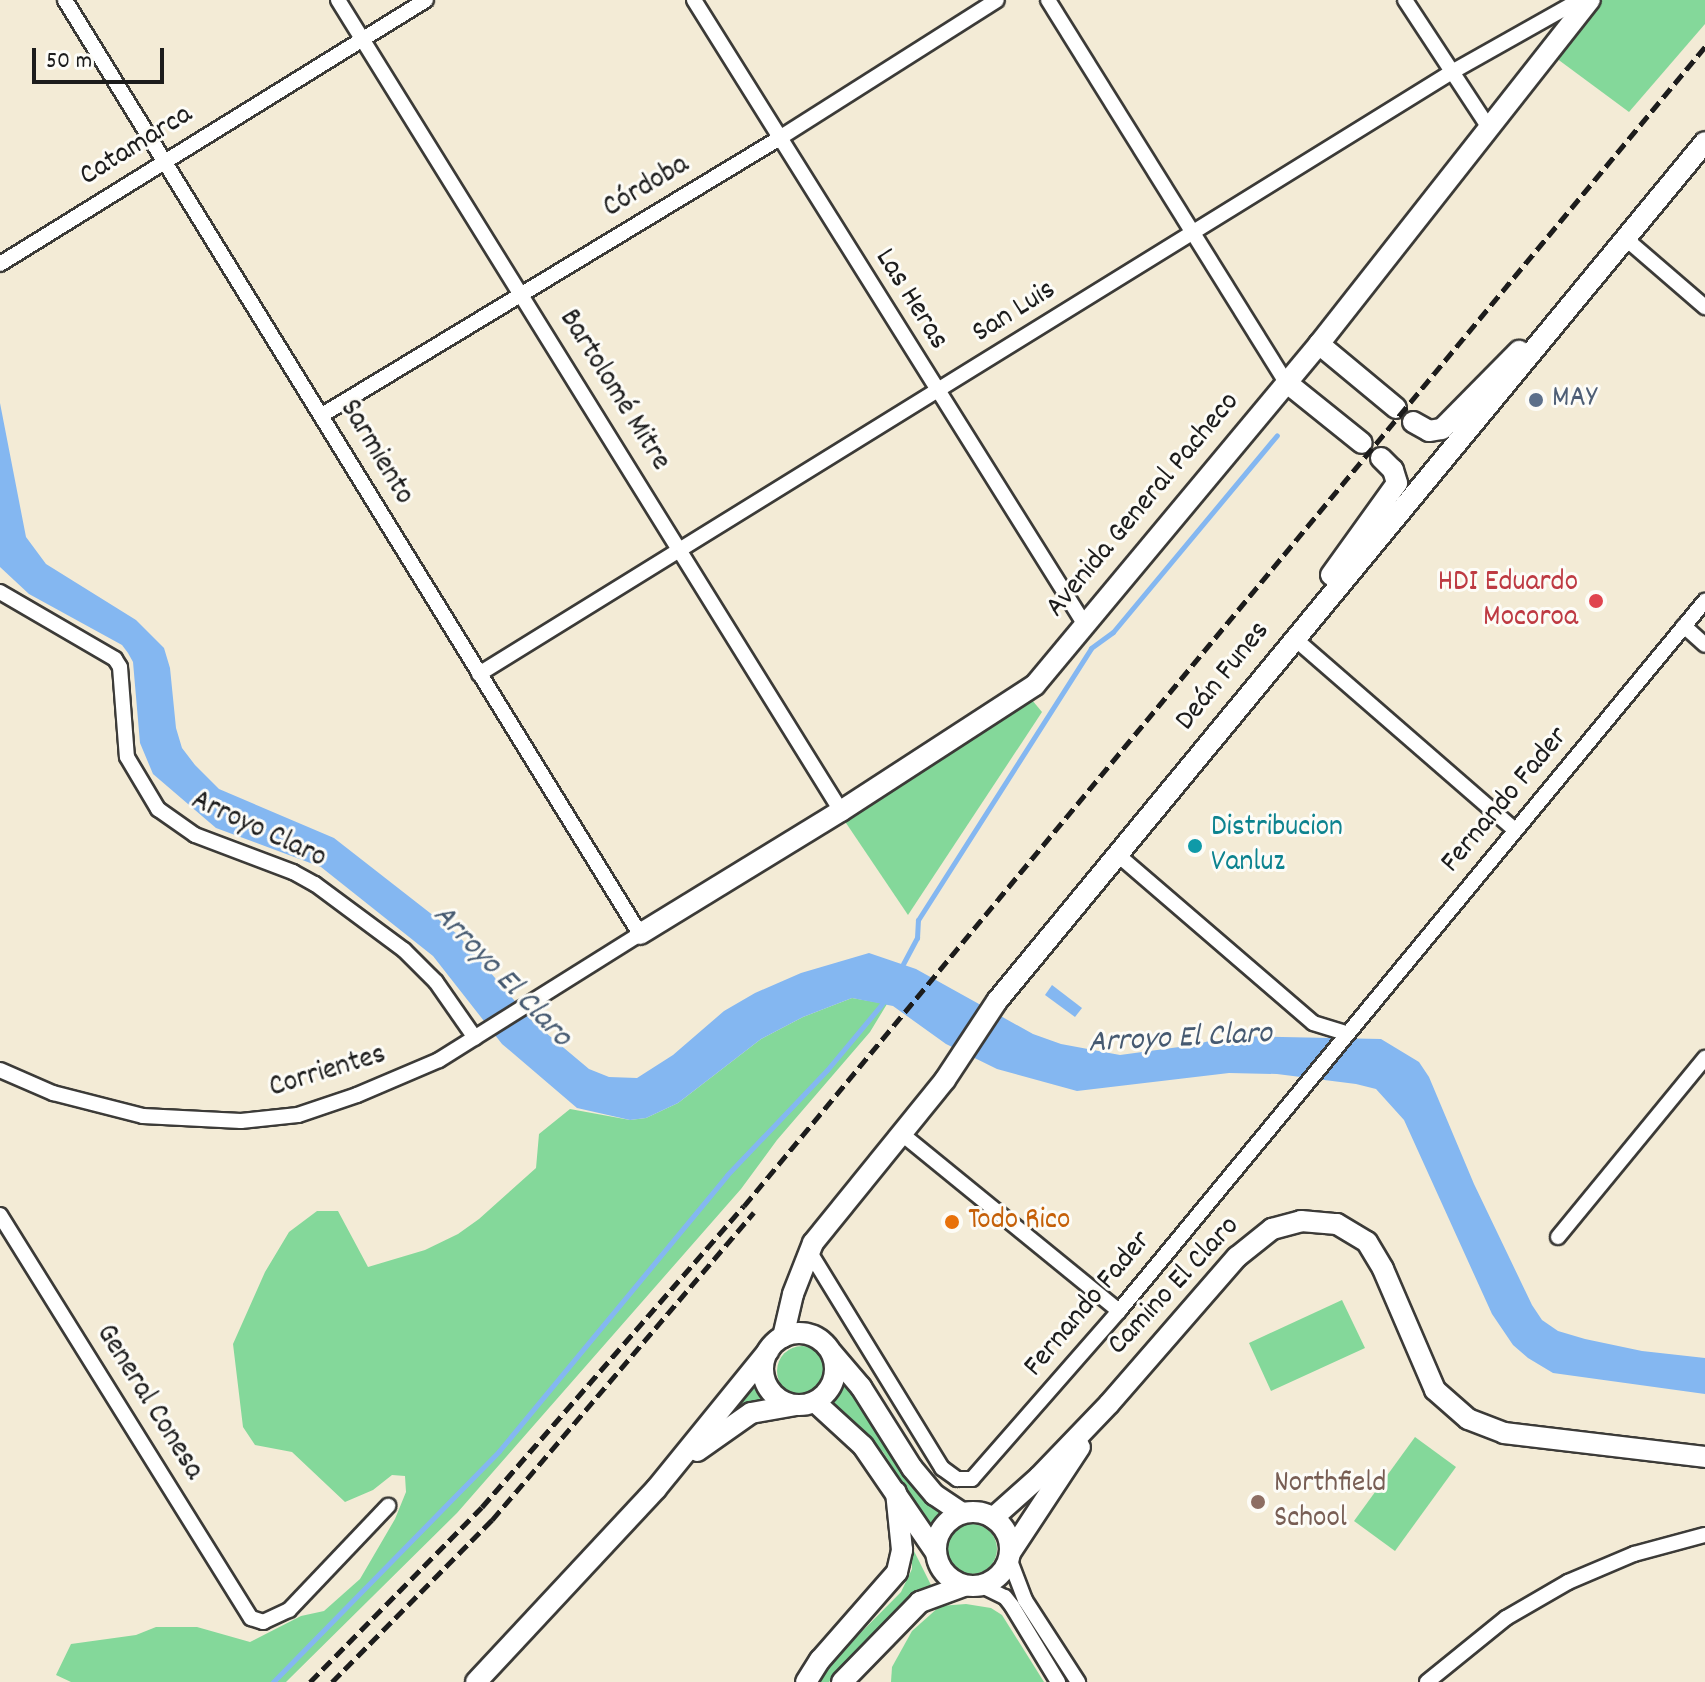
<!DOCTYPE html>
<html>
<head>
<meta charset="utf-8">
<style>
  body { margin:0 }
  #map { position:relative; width:1705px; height:1682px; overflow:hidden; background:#f3ebd6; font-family:Dekko,sans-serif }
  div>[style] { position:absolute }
  .green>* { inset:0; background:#84d89a }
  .round { border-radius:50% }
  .water>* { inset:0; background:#84b7f1 }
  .stream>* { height:5px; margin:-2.5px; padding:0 2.5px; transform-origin:2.5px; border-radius:2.5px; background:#84b7f1 }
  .roads { filter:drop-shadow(2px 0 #3c3b38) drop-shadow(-2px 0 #3c3b38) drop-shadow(0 2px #3c3b38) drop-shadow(0 -2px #3c3b38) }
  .street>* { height:14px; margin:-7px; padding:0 7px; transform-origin:7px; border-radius:7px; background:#fff }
  .secondary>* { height:20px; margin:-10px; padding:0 10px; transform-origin:10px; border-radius:10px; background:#fff }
  .secondary>.ring { margin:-10px; padding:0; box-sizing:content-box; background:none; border:20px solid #fff; border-radius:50% }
  .rail>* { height:5px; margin-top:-2.5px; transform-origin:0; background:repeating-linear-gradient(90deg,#1c1c1c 0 12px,transparent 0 18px) }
  .dots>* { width:22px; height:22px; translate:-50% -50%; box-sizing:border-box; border:4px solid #fdfcf7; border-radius:50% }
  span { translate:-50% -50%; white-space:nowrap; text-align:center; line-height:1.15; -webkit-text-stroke:6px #fdfcf7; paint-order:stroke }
  .street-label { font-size:30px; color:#1c1c1c }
  .service-label { font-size:30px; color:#4e5e75 }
  .left { translate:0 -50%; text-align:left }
  .health-label { font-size:30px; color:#be3a42 }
  .right { translate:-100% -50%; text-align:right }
  .culture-label { font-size:30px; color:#0d838f }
  .food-label { font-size:30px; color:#c56008 }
  .education-label { font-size:30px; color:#785e54 }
  .water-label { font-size:32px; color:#465a71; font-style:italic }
  .scale { position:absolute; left:32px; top:48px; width:132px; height:36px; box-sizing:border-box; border:4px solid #1c1c1c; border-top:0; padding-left:10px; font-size:24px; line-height:28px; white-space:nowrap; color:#1c1c1c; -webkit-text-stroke:6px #fdfcf7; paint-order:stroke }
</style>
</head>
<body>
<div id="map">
  <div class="green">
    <i style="clip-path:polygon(1601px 0,1705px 0,1705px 24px,1629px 112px,1556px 58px)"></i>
    <i style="clip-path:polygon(1032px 700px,1042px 712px,908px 915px,844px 820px)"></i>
    <i style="clip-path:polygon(852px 998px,887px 1004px,870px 1032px,777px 1140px,741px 1189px,457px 1513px,286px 1682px,71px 1682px,56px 1675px,71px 1644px,136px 1635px,156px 1627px,197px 1627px,250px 1642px,301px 1616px,324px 1611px,360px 1579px,395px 1519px,406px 1492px,405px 1476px,392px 1475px,373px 1490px,345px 1502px,292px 1452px,255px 1445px,243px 1427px,233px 1344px,265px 1272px,289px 1232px,317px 1211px,338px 1211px,368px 1267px,425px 1250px,458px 1234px,479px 1219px,536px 1168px,539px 1134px,570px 1109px,630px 1120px,646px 1118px,678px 1103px,761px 1039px,803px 1017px)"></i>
    <i style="clip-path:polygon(1342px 1300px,1365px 1348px,1271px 1391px,1249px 1343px)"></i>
    <i class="round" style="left:777px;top:1346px;width:50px;height:50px"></i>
    <i style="clip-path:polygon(756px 1377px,771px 1400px,716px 1426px)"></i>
    <i style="clip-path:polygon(846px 1384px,896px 1459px,944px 1513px,931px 1528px,883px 1452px,828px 1403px)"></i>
    <i style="clip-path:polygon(1415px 1437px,1456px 1467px,1395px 1551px,1354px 1521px)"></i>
    <i class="round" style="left:947px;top:1524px;width:50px;height:50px"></i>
    <i style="clip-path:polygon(912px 1547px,933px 1589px,909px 1599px,829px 1682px,817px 1682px,814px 1680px,901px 1592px,912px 1569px)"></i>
    <i style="clip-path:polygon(966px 1604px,991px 1608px,1002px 1615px,1044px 1682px,891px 1682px,892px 1667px,912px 1631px,940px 1606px)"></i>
  </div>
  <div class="water">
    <i style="clip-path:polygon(0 403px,26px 537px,46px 564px,136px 620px,164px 648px,170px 668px,176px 728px,182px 748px,195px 765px,219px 789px,334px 838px,457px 934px,533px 1022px,589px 1069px,609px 1077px,637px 1078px,673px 1055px,724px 1011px,755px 993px,801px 973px,869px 953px,916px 969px,1033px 1034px,1061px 1044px,1120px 1055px,1194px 1045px,1228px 1036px,1381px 1039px,1419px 1062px,1429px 1077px,1474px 1184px,1532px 1305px,1542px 1320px,1558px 1331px,1585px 1339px,1642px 1351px,1705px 1358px,1705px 1394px,1553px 1373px,1528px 1358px,1513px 1345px,1492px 1314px,1404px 1120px,1376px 1089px,1356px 1084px,1277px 1074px,1229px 1073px,1077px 1091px,997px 1069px,946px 1044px,893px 1006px,852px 998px,803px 1017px,761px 1039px,678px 1103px,646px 1118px,630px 1120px,577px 1108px,502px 1044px,433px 956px,321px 867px,216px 828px,153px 774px,140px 743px,133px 662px,128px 653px,122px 645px,29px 594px,0 567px)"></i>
    <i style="clip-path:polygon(1052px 985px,1082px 1008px,1075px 1017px,1045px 995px)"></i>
  </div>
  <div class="stream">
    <i style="left:903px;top:964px;width:30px;rotate:-62deg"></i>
    <i style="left:917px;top:938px;width:18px;rotate:-87deg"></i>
    <i style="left:918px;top:920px;width:322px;rotate:-57.5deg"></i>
    <i style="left:1091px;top:648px;width:27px;rotate:-36deg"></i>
    <i style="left:1113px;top:632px;width:256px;rotate:-50.2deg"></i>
    <i style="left:273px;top:1682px;width:323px;rotate:-45.6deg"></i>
    <i style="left:499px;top:1451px;width:358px;rotate:-50.4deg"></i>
    <i style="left:727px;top:1175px;width:145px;rotate:-46.4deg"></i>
    <i style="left:827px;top:1070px;width:86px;rotate:-50.2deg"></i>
  </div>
  <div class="roads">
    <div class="street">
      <i style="left:338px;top:0;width:954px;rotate:58.19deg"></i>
      <i style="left:694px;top:0;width:737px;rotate:57.97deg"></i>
      <i style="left:1048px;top:0;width:450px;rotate:58.1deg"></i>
      <i style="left:1405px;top:0;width:153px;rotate:56.7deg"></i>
      <i style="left:1625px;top:238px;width:106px;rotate:40.8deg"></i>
      <i style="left:0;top:264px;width:501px;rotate:-31.79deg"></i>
      <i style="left:322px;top:415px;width:533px;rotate:-31.18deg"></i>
      <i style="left:778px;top:139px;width:259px;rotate:-32.4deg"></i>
      <i style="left:0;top:592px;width:133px;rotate:30.2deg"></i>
      <i style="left:115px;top:659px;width:9px;rotate:58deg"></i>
      <i style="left:120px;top:667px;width:90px;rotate:85.6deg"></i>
      <i style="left:127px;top:757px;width:61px;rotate:59.2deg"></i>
      <i style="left:158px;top:809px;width:45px;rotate:35.1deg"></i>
      <i style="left:195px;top:835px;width:105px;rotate:20.7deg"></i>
      <i style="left:293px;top:872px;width:25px;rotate:29deg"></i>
      <i style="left:315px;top:884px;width:111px;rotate:36.6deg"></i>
      <i style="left:404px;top:950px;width:45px;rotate:45deg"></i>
      <i style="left:436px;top:982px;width:68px;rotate:55.1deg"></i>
      <i style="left:1684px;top:626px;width:28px;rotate:42deg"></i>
      <i style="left:1294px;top:638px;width:293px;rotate:41deg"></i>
      <i style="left:479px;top:674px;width:1144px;rotate:-31.75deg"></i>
      <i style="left:1452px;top:72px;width:147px;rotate:-29.4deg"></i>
      <i style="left:1118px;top:855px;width:257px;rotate:40.7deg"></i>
      <i style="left:1313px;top:1023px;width:34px;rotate:17deg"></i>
      <i style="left:0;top:1070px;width:58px;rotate:23.5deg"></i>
      <i style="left:53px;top:1093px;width:93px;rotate:14.3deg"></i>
      <i style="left:143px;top:1116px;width:98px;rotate:2.9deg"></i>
      <i style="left:241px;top:1121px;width:57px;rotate:-6deg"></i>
      <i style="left:298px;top:1115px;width:62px;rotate:-18.7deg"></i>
      <i style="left:357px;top:1095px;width:89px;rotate:-23.1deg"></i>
      <i style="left:439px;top:1060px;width:237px;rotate:-32.1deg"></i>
      <i style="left:640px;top:934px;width:1097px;rotate:-121.62deg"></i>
      <i style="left:902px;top:1134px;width:280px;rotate:39.2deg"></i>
      <i style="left:0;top:1215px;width:475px;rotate:58.1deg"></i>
      <i style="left:251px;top:1618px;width:13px;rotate:18deg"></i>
      <i style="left:263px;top:1622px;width:29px;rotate:-25deg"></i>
      <i style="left:289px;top:1610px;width:144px;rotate:-46.4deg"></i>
      <i style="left:1558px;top:1237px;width:232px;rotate:-50.6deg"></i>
      <i style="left:809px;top:1251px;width:255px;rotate:58.5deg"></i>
      <i style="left:942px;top:1468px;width:19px;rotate:36deg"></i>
      <i style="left:957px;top:1479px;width:15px"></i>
      <i style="left:972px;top:1479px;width:223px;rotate:-48.8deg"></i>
      <i style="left:1119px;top:1311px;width:921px;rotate:-50.47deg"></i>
      <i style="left:1009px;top:1558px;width:45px;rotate:69.1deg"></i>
      <i style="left:1025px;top:1600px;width:98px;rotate:57.1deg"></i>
      <i style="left:982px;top:1586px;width:25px;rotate:26deg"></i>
      <i style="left:1005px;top:1597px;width:11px;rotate:52deg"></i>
      <i style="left:1012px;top:1606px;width:89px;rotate:58.8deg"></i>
      <i style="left:1427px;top:1682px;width:102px;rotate:-39deg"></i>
      <i style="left:1506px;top:1618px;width:72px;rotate:-30.1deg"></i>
      <i style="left:1568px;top:1582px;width:72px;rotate:-23deg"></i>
      <i style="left:1634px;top:1554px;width:73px;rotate:-15deg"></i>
    </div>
    <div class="secondary">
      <i style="left:1319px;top:344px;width:100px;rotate:39.7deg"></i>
      <i style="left:1286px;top:382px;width:97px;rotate:38.8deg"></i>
      <i style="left:1413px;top:422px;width:18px;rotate:29deg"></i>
      <i style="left:1429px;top:431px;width:13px;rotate:-9deg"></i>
      <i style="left:1442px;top:429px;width:110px;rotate:-45.4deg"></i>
      <i style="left:1331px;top:575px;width:113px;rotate:-54.3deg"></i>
      <i style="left:1397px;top:483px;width:14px;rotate:-107deg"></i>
      <i style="left:1393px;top:470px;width:17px;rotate:-135deg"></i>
      <i style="left:640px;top:934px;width:236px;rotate:-31.5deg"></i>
      <i style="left:841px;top:811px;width:231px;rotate:-33deg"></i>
      <i style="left:1035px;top:685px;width:444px;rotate:-50.2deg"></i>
      <i style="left:1319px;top:344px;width:438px;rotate:-51.8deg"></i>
      <i class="ring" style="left:763px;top:1333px;width:52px;height:52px"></i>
      <i style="left:783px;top:1337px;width:44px;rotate:-76.9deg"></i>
      <i style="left:793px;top:1294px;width:55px;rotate:-68.6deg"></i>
      <i style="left:813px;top:1243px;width:210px;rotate:-51deg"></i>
      <i style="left:945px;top:1080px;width:95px;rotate:-56.6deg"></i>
      <i style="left:997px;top:1001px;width:1113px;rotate:-50.5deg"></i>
      <i style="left:832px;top:1353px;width:45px;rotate:49.5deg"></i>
      <i style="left:861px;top:1387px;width:96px;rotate:57.8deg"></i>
      <i style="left:912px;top:1468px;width:35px;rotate:50deg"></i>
      <i style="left:935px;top:1495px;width:32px;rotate:34deg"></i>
      <i style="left:815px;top:1402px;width:65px;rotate:42.5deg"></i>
      <i style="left:863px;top:1446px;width:127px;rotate:55.6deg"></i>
      <i style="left:697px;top:1451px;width:66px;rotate:-35.1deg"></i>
      <i style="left:751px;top:1413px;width:46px;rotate:-10.1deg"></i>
      <i class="ring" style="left:936px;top:1512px;width:54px;height:54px"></i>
      <i style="left:993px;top:1518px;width:62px;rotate:-41.7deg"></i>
      <i style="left:1039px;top:1477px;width:101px;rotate:-46.2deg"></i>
      <i style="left:1109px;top:1404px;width:195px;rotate:-49deg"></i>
      <i style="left:1237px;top:1257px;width:45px;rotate:-38.7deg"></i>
      <i style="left:1272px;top:1229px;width:30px;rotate:-15deg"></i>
      <i style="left:1301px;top:1221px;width:36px;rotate:5deg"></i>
      <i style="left:1337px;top:1224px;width:35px;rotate:31deg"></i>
      <i style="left:1367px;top:1242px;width:31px;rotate:59deg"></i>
      <i style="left:1383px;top:1269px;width:132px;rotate:66.7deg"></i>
      <i style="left:1435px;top:1390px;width:44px;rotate:41.3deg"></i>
      <i style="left:1468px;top:1419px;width:39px;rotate:21deg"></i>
      <i style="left:1504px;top:1433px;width:202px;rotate:6.8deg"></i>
      <i style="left:1010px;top:1553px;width:127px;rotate:-56.6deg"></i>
      <i style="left:476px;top:1682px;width:264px;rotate:-47deg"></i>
      <i style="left:656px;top:1489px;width:179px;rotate:-50.9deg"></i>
      <i style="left:806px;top:1682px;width:26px;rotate:-58deg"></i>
      <i style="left:820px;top:1660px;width:117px;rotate:-48.8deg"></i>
      <i style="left:897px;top:1572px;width:23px;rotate:-77deg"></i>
      <i style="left:902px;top:1550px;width:58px;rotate:-95.9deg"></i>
      <i style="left:842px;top:1682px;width:112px;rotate:-45.7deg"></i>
      <i style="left:920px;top:1602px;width:47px;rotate:-20deg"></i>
    </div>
  </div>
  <div class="rail">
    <i style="left:310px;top:1682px;width:245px;rotate:-45.5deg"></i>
    <i style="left:482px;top:1507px;width:399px;rotate:-49deg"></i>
    <i style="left:744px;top:1206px;width:1506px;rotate:-50.34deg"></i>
    <i style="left:332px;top:1682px;width:228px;rotate:-45.4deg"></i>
    <i style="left:492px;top:1520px;width:404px;rotate:-49.6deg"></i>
  </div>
  <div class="dots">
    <i style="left:1536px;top:400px;background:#5c6f8a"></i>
    <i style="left:1596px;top:601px;background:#e0444e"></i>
    <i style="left:1195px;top:846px;background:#0f9aa8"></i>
    <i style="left:952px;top:1222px;background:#e8710a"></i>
    <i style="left:1258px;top:1502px;background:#8d6e63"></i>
  </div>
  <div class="street-label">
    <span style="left:137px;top:147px;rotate:-32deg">Catamarca</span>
    <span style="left:647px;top:188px;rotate:-31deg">Córdoba</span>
    <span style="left:910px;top:300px;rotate:58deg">Las Heras</span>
    <span style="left:1015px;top:313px;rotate:-32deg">San Luis</span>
    <span style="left:613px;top:391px;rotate:58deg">Bartolomé Mitre</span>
    <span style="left:375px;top:453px;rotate:59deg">Sarmiento</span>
    <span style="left:1144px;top:506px;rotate:-50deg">Avenida General Pacheco</span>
    <span style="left:1224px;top:677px;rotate:-51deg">Deán Funes</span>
    <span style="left:1506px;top:801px;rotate:-50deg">Fernando Fader</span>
    <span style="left:258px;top:831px;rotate:25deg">Arroyo Claro</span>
    <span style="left:328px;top:1073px;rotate:-17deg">Corrientes</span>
    <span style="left:1175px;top:1287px;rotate:-47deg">Camino El Claro</span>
    <span style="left:1089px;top:1305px;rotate:-50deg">Fernando Fader</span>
    <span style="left:148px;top:1403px;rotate:58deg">General Conesa</span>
  </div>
  <div class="service-label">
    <span class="left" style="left:1552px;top:400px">MAY</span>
  </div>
  <div class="health-label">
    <span class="right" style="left:1578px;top:601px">HDI Eduardo<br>Mocoroa</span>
  </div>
  <div class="culture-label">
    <span class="left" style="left:1211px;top:846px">Distribucion<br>Vanluz</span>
  </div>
  <div class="food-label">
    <span class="left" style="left:968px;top:1222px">Todo Rico</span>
  </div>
  <div class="education-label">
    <span class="left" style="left:1274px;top:1502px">Northfield<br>School</span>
  </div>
  <div class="water-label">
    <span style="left:501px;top:977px;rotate:46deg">Arroyo El Claro</span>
    <span style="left:1180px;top:1040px;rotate:-3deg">Arroyo El Claro</span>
  </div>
  <div class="scale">50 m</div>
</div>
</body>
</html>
